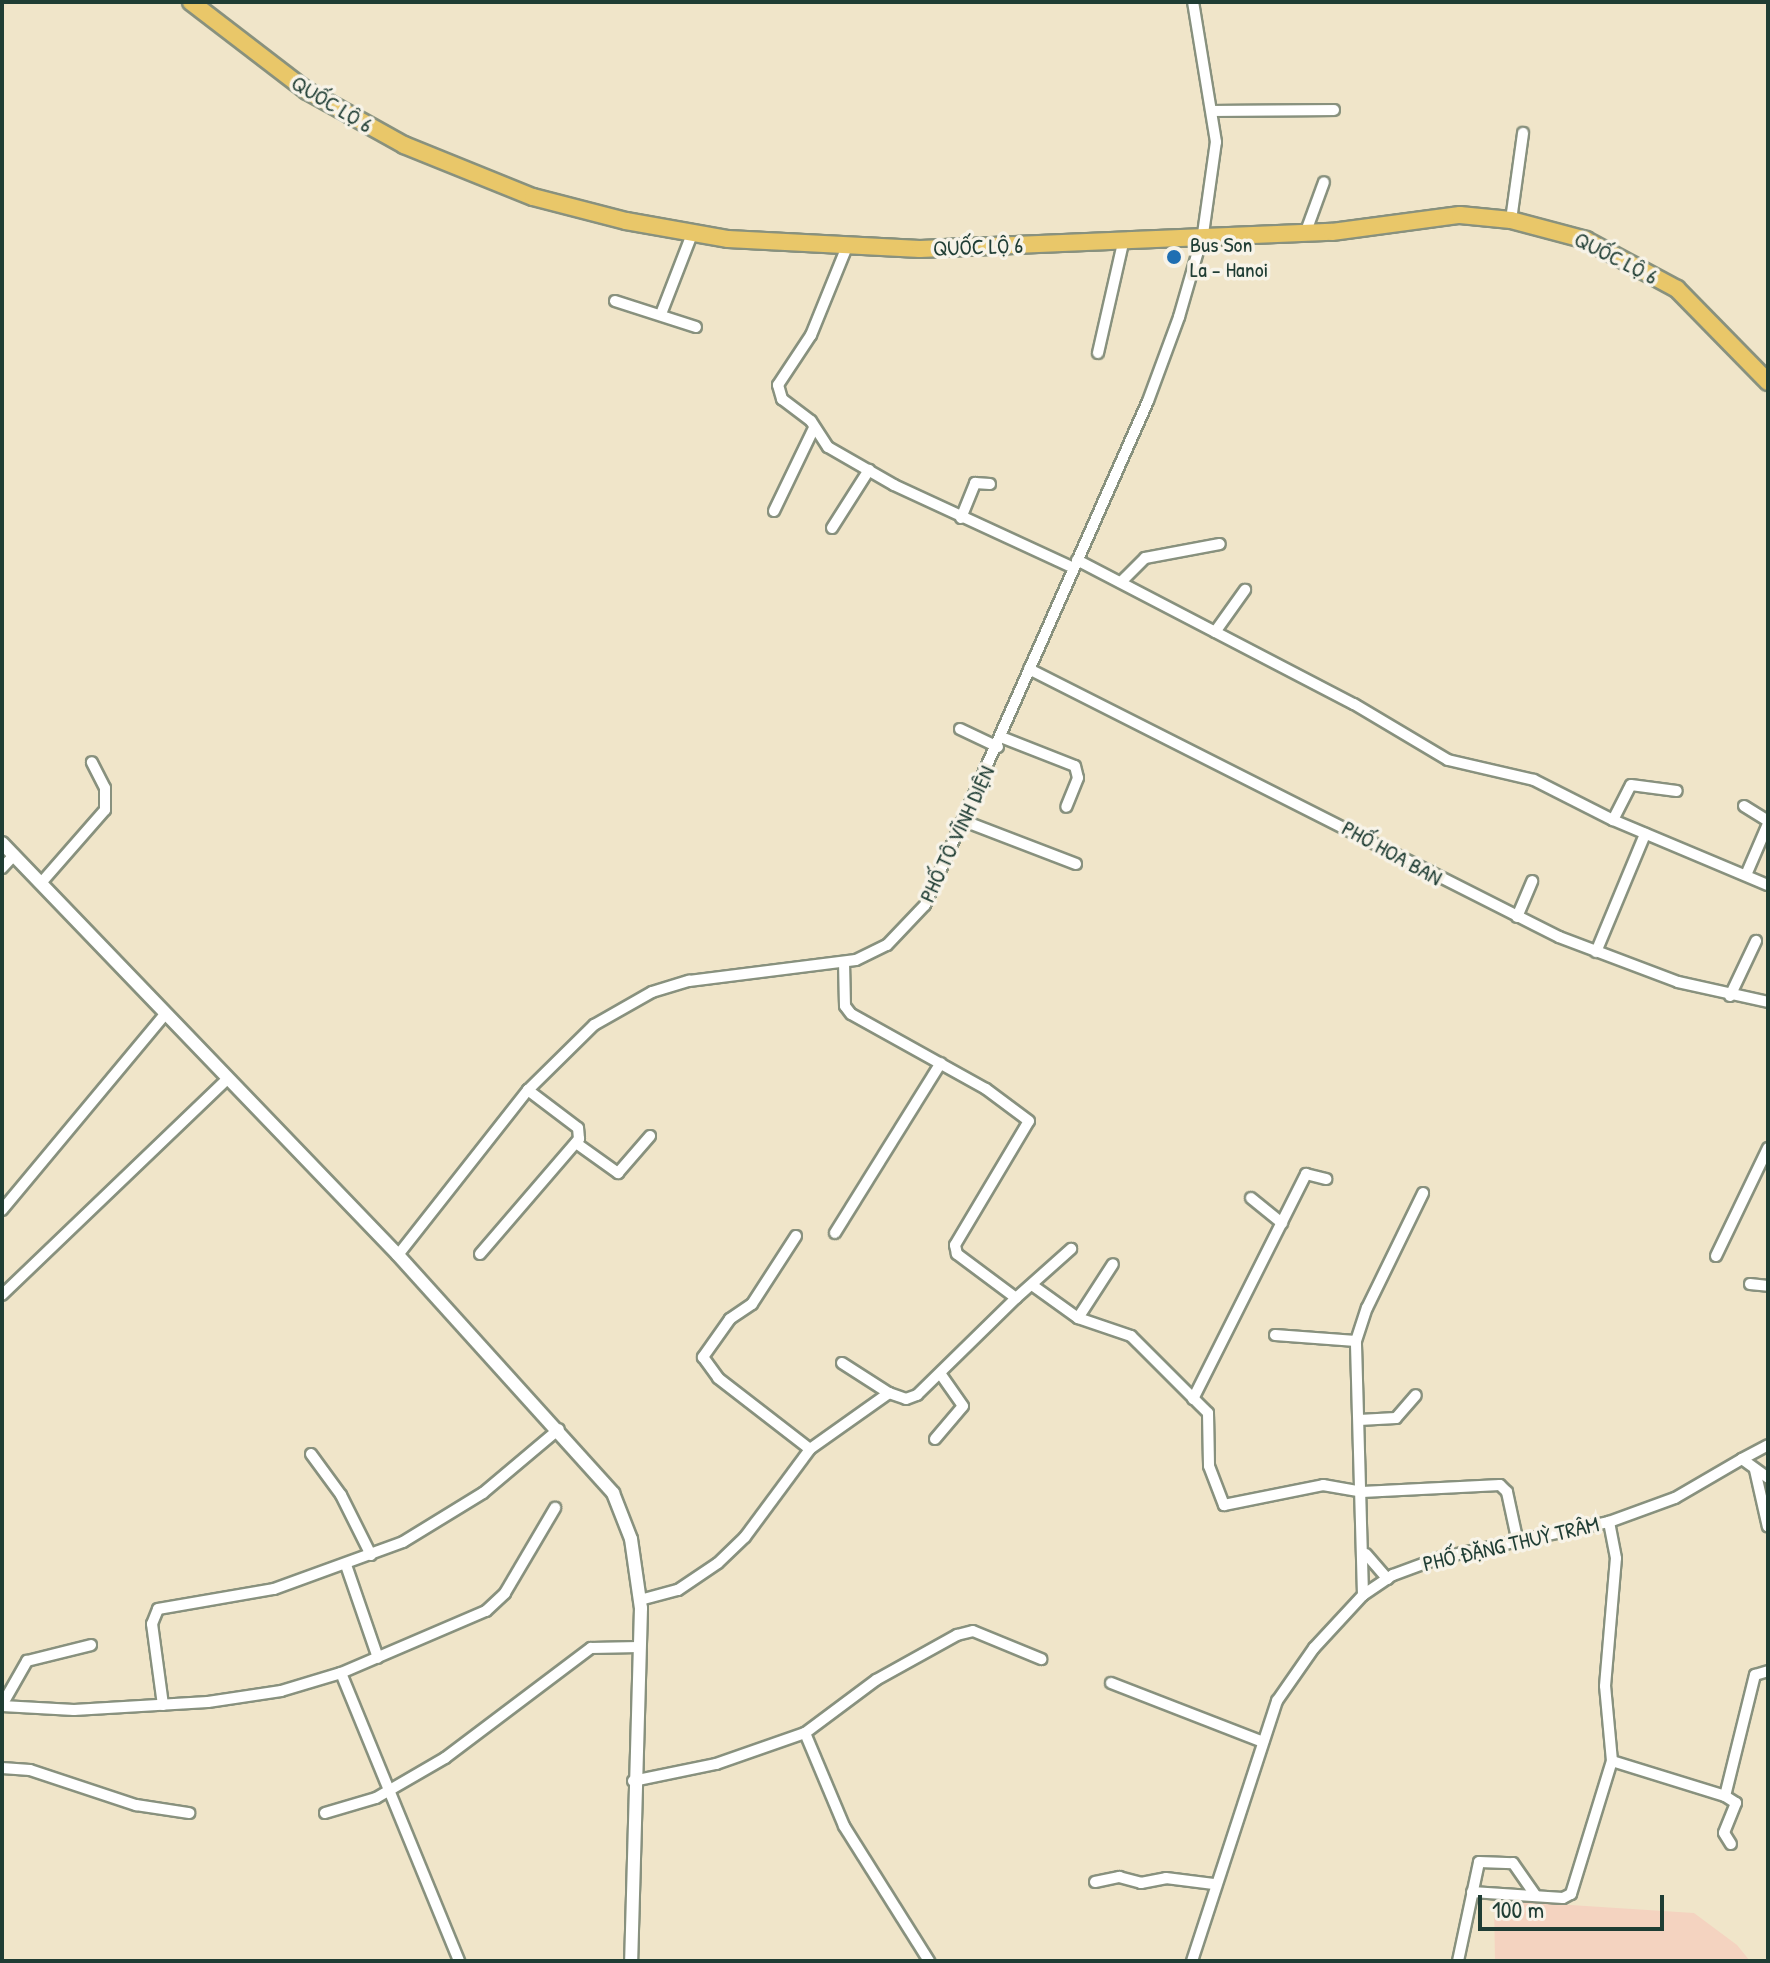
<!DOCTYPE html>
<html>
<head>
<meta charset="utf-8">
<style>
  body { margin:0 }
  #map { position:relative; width:1770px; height:1963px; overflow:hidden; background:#f0e5c9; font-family:"Patrick Hand",sans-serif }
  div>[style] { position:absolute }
  .built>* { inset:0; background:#f4d3c0 }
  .roads { filter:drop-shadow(2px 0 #88917e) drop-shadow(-2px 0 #88917e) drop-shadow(0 2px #88917e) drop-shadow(0 -2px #88917e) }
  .minor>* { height:10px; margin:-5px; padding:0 5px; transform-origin:5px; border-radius:5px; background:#fff }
  .tertiary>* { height:12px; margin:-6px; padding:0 6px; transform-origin:6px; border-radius:6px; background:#fff }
  .trunk>* { height:16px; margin:-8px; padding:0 8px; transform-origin:8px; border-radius:8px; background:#e9c769 }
  .dots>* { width:22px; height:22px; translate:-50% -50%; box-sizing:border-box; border:4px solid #f7f3e8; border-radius:50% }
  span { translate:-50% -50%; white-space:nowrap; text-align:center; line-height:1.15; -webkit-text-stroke:7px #f7f3e8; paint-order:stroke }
  .street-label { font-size:22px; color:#1f3d34 }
  .poi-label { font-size:22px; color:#1f3d34 }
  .left { translate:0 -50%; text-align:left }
  .frame { position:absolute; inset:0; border:4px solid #1f3d34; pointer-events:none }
  .scale { position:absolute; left:1478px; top:1895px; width:186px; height:36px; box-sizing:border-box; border:4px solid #1f3d34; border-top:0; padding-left:10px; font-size:24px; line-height:28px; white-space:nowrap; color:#1f3d34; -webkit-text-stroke:6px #f7f3e8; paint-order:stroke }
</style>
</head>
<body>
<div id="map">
  <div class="built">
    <i style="clip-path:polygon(1494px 1900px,1694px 1913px,1737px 1945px,1750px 1961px,1495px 1961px)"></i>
  </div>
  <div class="roads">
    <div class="minor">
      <i style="left:1214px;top:111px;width:120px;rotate:-0.5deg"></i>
      <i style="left:1511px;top:220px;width:88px;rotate:-82.1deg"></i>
      <i style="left:1305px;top:234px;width:55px;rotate:-69.9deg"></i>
      <i style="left:846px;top:249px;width:93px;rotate:112.1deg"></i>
      <i style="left:811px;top:335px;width:60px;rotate:123.4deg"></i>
      <i style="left:778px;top:385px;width:15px;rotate:74deg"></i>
      <i style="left:782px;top:399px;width:36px;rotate:37deg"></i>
      <i style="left:811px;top:421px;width:31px;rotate:57deg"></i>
      <i style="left:828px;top:447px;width:76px;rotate:29.9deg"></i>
      <i style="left:894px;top:485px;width:198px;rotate:24.8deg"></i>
      <i style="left:615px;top:301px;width:85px;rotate:17.8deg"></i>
      <i style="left:661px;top:314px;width:86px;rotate:-68.8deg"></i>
      <i style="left:1098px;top:353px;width:117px;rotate:-77.2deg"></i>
      <i style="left:774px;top:511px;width:92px;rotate:-64.3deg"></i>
      <i style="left:961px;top:518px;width:38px;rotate:-68deg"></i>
      <i style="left:975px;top:483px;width:15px;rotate:4deg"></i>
      <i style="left:832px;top:528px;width:69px;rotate:-57.5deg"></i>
      <i style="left:1077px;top:560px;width:312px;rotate:27.5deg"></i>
      <i style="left:1354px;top:704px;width:109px;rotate:30.8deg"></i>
      <i style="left:1448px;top:760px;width:88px;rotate:13.1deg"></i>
      <i style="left:1534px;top:780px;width:89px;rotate:26.9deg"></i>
      <i style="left:1613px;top:820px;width:168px;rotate:22.8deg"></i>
      <i style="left:1121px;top:582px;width:34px;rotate:-45deg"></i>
      <i style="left:1145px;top:558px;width:76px;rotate:-10.6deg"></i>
      <i style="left:1215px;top:632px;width:52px;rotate:-54.5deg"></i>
      <i style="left:1029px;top:669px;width:594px;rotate:26.82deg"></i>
      <i style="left:1559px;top:937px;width:127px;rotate:20.7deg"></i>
      <i style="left:1678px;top:982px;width:92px;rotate:12.5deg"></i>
      <i style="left:960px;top:729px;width:42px;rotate:25.3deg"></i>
      <i style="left:1001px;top:737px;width:79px;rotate:21.4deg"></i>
      <i style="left:1075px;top:766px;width:12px;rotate:76deg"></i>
      <i style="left:1078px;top:778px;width:31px;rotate:112deg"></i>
      <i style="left:1744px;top:806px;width:28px;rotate:32deg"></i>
      <i style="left:1613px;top:820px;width:39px;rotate:-63deg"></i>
      <i style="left:1631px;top:785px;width:46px;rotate:7.4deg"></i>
      <i style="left:964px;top:821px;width:120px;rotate:21deg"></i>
      <i style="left:2px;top:868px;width:18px;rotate:-47deg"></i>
      <i style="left:1746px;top:875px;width:56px;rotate:-66.7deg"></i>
      <i style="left:41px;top:883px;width:97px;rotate:-48.8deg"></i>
      <i style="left:105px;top:810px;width:22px;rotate:-90deg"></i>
      <i style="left:105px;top:788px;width:29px;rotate:-117deg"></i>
      <i style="left:1517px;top:917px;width:39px;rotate:-67deg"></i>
      <i style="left:1596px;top:952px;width:128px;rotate:-67.4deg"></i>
      <i style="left:1730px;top:996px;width:61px;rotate:-64.7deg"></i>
      <i style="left:576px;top:1143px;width:52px;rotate:35.5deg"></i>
      <i style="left:618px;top:1173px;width:49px;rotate:-49.1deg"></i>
      <i style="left:1251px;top:1198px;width:40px;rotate:39deg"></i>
      <i style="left:2px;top:1210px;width:256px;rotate:-50.2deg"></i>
      <i style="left:835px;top:1233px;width:200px;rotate:-58.1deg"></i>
      <i style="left:796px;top:1236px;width:81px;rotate:122.9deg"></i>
      <i style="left:752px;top:1304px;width:27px;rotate:146deg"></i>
      <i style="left:730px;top:1319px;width:47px;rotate:125.4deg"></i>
      <i style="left:703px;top:1357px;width:26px;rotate:54deg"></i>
      <i style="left:718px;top:1378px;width:116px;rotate:37.7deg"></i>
      <i style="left:480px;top:1254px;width:152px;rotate:-49.3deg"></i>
      <i style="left:579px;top:1139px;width:11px;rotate:-95deg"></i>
      <i style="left:578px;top:1128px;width:63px;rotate:-142.8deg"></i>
      <i style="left:398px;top:1255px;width:210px;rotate:-51.8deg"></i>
      <i style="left:528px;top:1090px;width:93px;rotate:-44.6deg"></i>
      <i style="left:594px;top:1025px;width:67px;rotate:-29.6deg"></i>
      <i style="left:652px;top:992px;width:39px;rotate:-17deg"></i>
      <i style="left:689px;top:981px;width:168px;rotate:-7.2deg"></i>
      <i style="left:856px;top:960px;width:34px;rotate:-26deg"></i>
      <i style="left:887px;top:945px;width:55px;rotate:-46.5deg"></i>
      <i style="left:925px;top:905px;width:551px;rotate:-66.13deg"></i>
      <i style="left:1148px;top:401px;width:90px;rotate:-69.7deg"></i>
      <i style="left:1179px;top:317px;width:86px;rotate:-73.9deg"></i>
      <i style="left:1203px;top:234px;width:93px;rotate:-82deg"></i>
      <i style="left:1216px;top:142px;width:142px;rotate:-99.3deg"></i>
      <i style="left:1716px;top:1256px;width:120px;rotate:-64.3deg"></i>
      <i style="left:1750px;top:1284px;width:18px;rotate:6deg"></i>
      <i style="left:1032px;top:1285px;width:57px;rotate:35.7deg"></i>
      <i style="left:1078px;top:1318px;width:56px;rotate:18.8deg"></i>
      <i style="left:1131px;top:1336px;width:109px;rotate:45deg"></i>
      <i style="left:1208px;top:1413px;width:53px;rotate:88.9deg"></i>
      <i style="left:1209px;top:1466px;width:42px;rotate:69deg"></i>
      <i style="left:1224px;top:1505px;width:101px;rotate:-11.4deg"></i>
      <i style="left:1323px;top:1485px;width:40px;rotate:10deg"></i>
      <i style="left:1362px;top:1492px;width:138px;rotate:-2.9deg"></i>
      <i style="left:1500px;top:1485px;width:10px;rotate:45deg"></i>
      <i style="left:1507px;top:1492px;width:52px;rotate:77.8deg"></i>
      <i style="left:2px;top:1295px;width:313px;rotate:-43.8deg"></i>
      <i style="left:1016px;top:1298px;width:74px;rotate:-41.7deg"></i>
      <i style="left:1078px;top:1318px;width:64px;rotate:-57.1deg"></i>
      <i style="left:1275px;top:1335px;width:81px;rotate:4.2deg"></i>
      <i style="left:842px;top:1363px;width:56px;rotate:32.6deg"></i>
      <i style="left:1193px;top:1399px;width:252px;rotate:-63.3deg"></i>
      <i style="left:1306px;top:1174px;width:21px;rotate:14deg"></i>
      <i style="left:1359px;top:1420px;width:37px;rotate:-3deg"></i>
      <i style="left:1396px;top:1418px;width:30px;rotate:-49deg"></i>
      <i style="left:935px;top:1439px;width:43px;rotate:-49.7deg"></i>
      <i style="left:963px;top:1406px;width:39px;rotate:-125deg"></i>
      <i style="left:311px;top:1454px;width:51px;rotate:53.8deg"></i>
      <i style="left:341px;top:1495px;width:67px;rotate:63.4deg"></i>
      <i style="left:1742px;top:1459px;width:30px;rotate:-28deg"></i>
      <i style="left:1755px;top:1470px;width:58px;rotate:77.2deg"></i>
      <i style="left:1366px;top:1554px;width:33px;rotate:49deg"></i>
      <i style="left:346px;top:1565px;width:98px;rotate:71deg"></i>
      <i style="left:1363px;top:1595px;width:254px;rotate:-91.6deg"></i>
      <i style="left:1356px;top:1341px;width:35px;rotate:-72deg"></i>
      <i style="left:1367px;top:1308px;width:128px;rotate:-64deg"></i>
      <i style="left:640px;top:1600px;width:39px;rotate:-15deg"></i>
      <i style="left:678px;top:1590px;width:48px;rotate:-34deg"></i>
      <i style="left:718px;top:1563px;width:37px;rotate:-44deg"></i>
      <i style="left:745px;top:1537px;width:109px;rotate:-53.5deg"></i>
      <i style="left:810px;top:1449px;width:97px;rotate:-35.3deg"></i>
      <i style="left:889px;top:1393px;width:18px;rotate:19deg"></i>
      <i style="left:906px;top:1399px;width:12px;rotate:-20deg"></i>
      <i style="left:917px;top:1395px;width:139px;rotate:-44.4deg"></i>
      <i style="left:1016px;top:1298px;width:74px;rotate:-143.3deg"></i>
      <i style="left:957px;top:1254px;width:9px;rotate:-103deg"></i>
      <i style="left:955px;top:1245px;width:144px;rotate:-59.2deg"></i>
      <i style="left:1029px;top:1121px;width:54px;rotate:-143.3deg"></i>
      <i style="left:986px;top:1089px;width:154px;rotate:-150.9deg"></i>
      <i style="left:851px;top:1014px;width:10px;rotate:-127deg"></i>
      <i style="left:845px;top:1006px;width:43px;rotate:-91.3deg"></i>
      <i style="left:341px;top:1673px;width:311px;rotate:67.7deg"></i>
      <i style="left:1111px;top:1683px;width:163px;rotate:21.2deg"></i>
      <i style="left:2px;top:1705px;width:51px;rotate:-60.4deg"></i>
      <i style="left:27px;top:1661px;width:66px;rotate:-14deg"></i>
      <i style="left:163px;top:1705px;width:82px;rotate:-97.7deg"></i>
      <i style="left:152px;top:1624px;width:16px;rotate:-68deg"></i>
      <i style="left:158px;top:1609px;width:118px;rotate:-9.8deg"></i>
      <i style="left:274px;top:1589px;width:137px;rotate:-20deg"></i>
      <i style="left:403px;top:1542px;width:94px;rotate:-31.5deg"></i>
      <i style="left:483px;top:1493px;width:99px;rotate:-40.1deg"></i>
      <i style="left:2px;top:1706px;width:72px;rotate:3.2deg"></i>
      <i style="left:74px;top:1710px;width:134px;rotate:-3.4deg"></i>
      <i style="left:208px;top:1702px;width:74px;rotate:-8.6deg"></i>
      <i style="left:281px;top:1691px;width:63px;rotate:-16.7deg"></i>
      <i style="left:341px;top:1673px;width:158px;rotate:-23.2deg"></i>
      <i style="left:486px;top:1611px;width:26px;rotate:-43deg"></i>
      <i style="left:505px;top:1593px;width:99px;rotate:-59.5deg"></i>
      <i style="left:805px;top:1733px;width:101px;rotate:67.2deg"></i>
      <i style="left:844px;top:1826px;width:160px;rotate:57.8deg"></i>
      <i style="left:1612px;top:1761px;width:118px;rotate:17.2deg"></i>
      <i style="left:1725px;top:1796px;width:125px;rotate:-76.1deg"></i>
      <i style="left:1755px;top:1675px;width:14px;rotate:-17deg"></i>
      <i style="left:2px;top:1768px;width:28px;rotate:4deg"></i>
      <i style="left:30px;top:1770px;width:112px;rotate:18.3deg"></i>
      <i style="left:136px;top:1805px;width:54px;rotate:8.6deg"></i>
      <i style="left:633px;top:1781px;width:85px;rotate:-11.6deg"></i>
      <i style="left:716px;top:1764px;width:94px;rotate:-19.2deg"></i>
      <i style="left:805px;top:1733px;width:89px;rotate:-36.7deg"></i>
      <i style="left:876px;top:1680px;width:93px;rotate:-29.1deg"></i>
      <i style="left:957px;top:1635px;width:16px;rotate:-14deg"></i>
      <i style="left:973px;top:1631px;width:74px;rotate:22.4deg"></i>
      <i style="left:1725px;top:1796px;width:13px;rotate:32deg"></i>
      <i style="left:1736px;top:1803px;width:32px;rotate:112deg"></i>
      <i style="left:1724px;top:1833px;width:13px;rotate:58deg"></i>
      <i style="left:325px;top:1813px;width:53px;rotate:-16.4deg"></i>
      <i style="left:376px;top:1798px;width:80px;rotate:-30.1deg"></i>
      <i style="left:445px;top:1758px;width:183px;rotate:-37deg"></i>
      <i style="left:591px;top:1648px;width:48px;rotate:-1.2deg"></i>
      <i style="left:1095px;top:1882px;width:25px;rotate:-12deg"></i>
      <i style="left:1119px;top:1877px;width:23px;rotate:15deg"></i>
      <i style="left:1141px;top:1883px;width:25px;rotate:-11deg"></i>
      <i style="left:1166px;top:1878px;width:48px;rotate:7.1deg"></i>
      <i style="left:1472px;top:1892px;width:91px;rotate:3.8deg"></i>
      <i style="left:1563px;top:1898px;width:9px;rotate:-27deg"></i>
      <i style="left:1571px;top:1894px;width:139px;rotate:-72.9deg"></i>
      <i style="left:1612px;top:1761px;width:75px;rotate:-95.3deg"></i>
      <i style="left:1605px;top:1686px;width:128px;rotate:-85.1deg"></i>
      <i style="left:1616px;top:1558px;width:37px;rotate:-101deg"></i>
      <i style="left:1192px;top:1961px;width:274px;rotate:-71.9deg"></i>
      <i style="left:1277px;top:1701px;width:65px;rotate:-55.1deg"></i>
      <i style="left:1314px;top:1648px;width:72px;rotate:-47.2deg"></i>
      <i style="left:1363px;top:1595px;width:36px;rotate:-34deg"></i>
      <i style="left:1393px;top:1575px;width:49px;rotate:-20.3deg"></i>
      <i style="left:1439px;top:1558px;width:174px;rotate:-12deg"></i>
      <i style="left:1609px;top:1522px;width:70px;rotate:-20deg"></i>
      <i style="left:1675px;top:1498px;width:78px;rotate:-30.2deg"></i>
      <i style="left:1742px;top:1459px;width:32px;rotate:36deg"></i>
      <i style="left:1458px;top:1961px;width:101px;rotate:-78deg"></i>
      <i style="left:1479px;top:1862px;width:34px;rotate:2deg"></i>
      <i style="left:1513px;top:1863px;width:40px;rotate:55.1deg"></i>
    </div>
    <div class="tertiary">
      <i style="left:2px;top:843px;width:571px;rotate:46.13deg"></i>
      <i style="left:398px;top:1255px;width:321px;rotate:47.9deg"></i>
      <i style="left:613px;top:1493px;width:49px;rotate:68.6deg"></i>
      <i style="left:631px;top:1539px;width:70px;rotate:81.8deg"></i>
      <i style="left:641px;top:1608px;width:353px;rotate:91.6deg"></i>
    </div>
    <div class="trunk">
      <i style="left:191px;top:2px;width:146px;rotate:37.5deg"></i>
      <i style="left:307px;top:91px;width:111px;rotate:29.1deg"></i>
      <i style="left:404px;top:145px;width:139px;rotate:22deg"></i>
      <i style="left:533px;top:197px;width:96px;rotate:14.5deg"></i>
      <i style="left:626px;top:221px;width:104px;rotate:10deg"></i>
      <i style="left:728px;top:239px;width:192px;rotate:3deg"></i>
      <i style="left:920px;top:249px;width:412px;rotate:-2.4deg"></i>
      <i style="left:1332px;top:232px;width:129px;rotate:-7.6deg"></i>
      <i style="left:1460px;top:215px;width:51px;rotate:5.6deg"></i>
      <i style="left:1511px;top:220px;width:78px;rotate:14.9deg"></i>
      <i style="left:1586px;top:240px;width:103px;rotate:28.3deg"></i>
      <i style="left:1677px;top:289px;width:130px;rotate:45.6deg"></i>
    </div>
  </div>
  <div class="dots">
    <i style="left:1174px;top:257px;background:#1f6fb2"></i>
  </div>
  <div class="street-label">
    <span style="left:332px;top:104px;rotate:31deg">QUỐC LỘ 6</span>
    <span style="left:978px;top:247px;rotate:-2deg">QUỐC LỘ 6</span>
    <span style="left:1616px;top:258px;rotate:27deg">QUỐC LỘ 6</span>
    <span style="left:957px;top:834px;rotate:-65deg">PHỐ TÔ VĨNH DIỆN</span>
    <span style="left:1392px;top:853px;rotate:29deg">PHỐ HOA BAN</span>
    <span style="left:1511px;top:1544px;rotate:-13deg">PHỐ ĐẶNG THUỲ TRÂM</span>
  </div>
  <div class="poi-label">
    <span class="left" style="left:1190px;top:257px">Bus Son<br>La - Hanoi</span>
  </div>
  <div class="frame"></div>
  <div class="scale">100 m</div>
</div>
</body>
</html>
